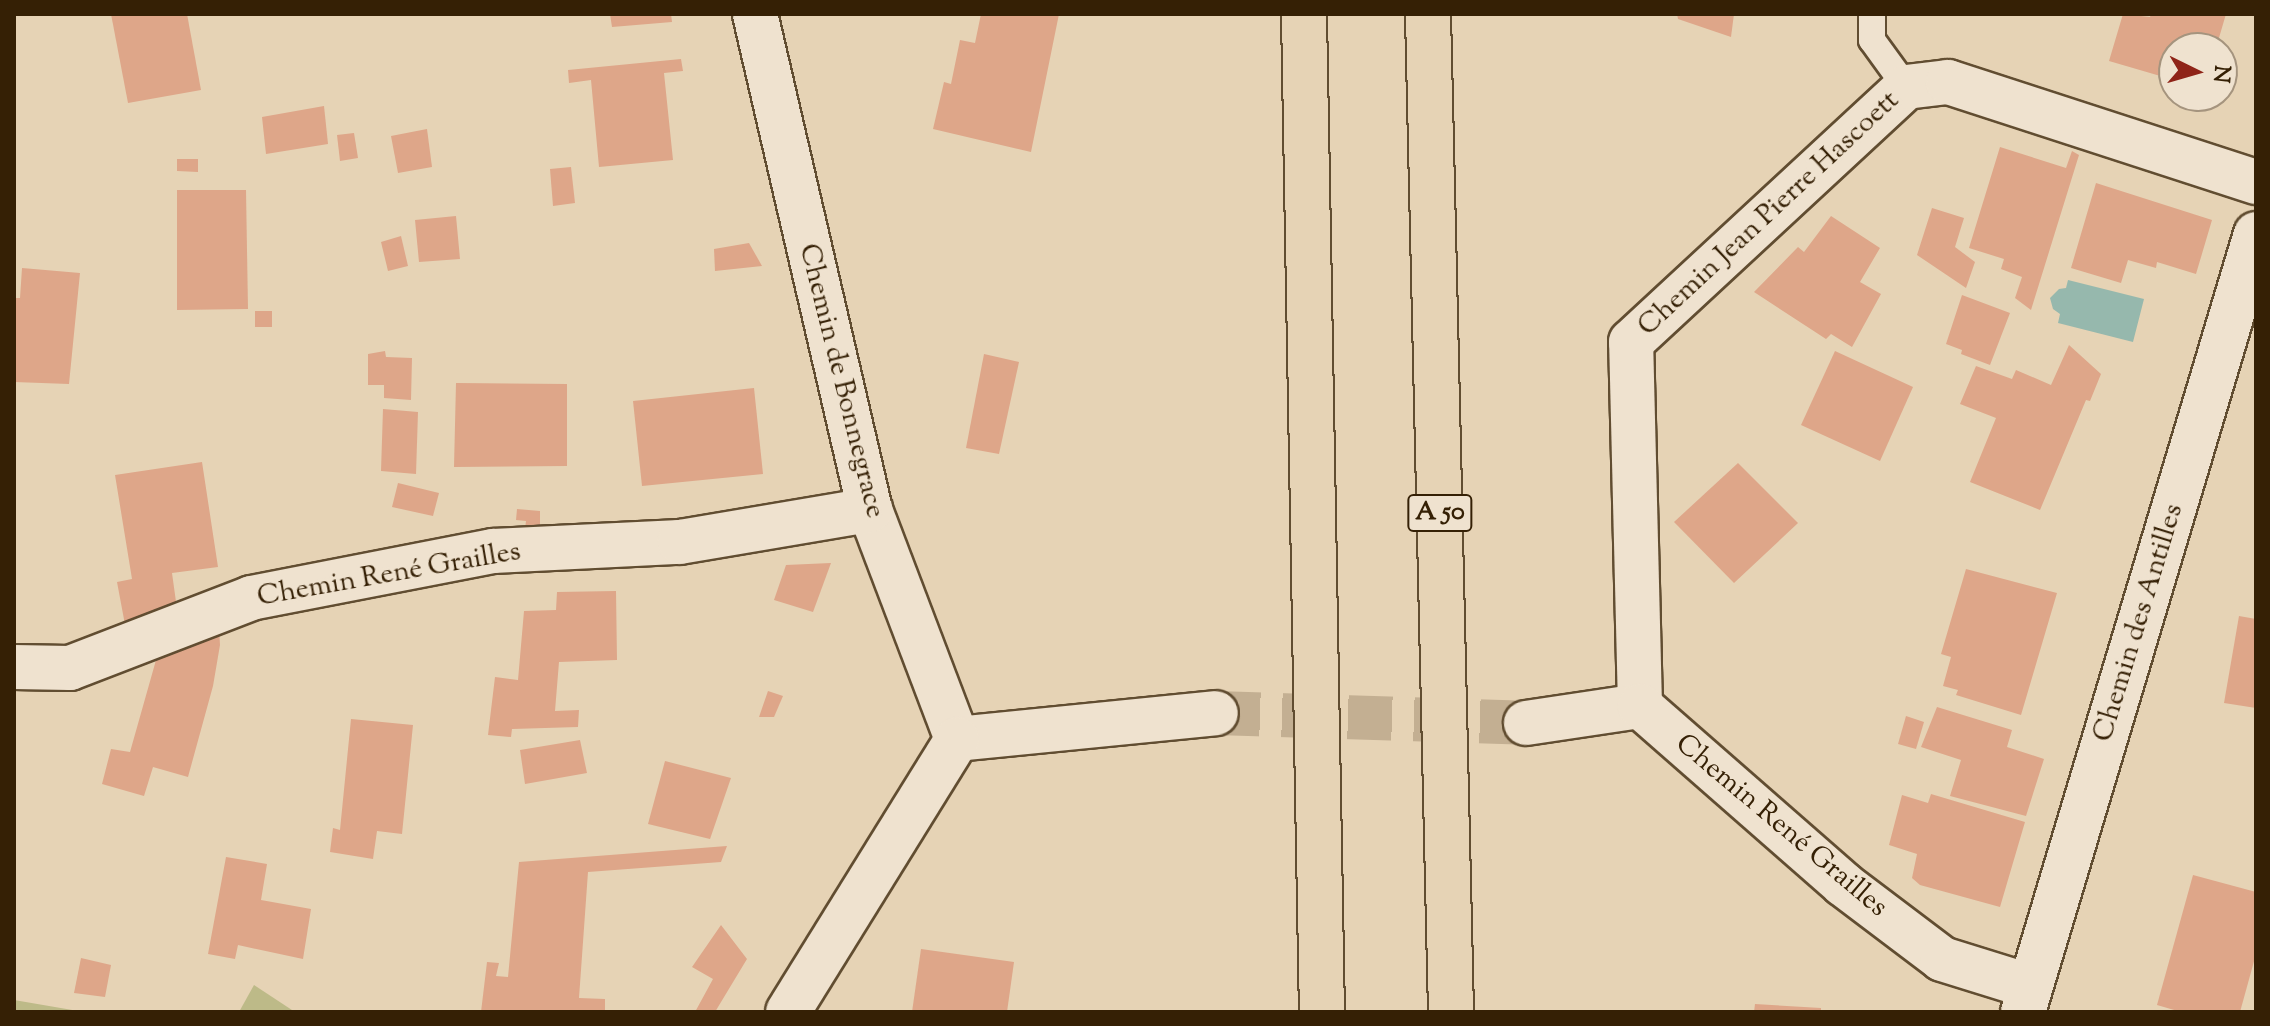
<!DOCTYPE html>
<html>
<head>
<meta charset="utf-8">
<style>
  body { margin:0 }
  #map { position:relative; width:2270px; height:1026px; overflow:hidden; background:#e6d3b5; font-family:"Sorts Mill Goudy",serif }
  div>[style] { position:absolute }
  .green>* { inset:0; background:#bdba88 }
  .water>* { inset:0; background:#96b8ad }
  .building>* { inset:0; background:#dea689 }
  .minor-tunnel>* { height:44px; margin-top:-22px; transform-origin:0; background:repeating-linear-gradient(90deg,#c3af92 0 44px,transparent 0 66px) }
  .roads { filter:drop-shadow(2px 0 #614d31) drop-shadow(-2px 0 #614d31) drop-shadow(0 2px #614d31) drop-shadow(0 -2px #614d31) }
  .service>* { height:26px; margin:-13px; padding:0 13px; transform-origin:13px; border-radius:13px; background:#efe2cf }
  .minor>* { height:44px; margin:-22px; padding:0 22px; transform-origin:22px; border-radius:22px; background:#efe2cf }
  .motorway>* { height:44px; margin:-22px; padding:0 22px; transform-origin:22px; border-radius:22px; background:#e6d3b5 }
  span { translate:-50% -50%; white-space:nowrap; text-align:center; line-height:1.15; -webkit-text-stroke:6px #efe2cf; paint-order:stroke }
  .shield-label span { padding:2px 6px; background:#efe2cf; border:2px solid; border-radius:6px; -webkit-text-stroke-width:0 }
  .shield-label { font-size:26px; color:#352005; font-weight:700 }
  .street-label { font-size:28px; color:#352005 }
  .frame { position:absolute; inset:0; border:16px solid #352005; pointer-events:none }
  .north { position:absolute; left:2158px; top:32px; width:80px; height:80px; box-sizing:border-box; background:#efe2cf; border:2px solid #a5947e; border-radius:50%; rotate:95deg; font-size:22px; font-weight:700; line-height:32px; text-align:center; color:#352005 }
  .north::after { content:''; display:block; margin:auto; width:28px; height:36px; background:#8f2418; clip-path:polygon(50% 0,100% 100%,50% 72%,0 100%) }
</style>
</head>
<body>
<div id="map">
  <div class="green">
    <i style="clip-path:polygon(254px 985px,295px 1012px,239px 1012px)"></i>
    <i style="clip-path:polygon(14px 1000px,84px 1012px,14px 1012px)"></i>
  </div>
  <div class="water">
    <i style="clip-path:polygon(2068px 280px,2144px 299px,2133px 342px,2058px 323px,2060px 314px,2053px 309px,2050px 298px,2059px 289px,2066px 288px)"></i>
  </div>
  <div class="building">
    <i style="clip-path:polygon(111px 14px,187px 14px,201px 90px,128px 103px)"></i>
    <i style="clip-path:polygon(610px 14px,671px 14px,672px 22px,612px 27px)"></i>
    <i style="clip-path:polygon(981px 14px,1059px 14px,1031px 152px,933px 129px,944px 82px,951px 84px,960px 40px,975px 43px)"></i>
    <i style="clip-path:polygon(1677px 14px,1734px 14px,1731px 37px,1678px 19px)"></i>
    <i style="clip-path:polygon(2123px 14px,2150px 17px,2151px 14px,2226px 14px,2216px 48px,2174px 48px,2174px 80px,2109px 61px)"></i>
    <i style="clip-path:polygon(681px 59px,683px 71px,664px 73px,673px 160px,599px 167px,591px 80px,569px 83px,568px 70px)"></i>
    <i style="clip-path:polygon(324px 106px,328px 144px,266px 154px,262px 117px)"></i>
    <i style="clip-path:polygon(427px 129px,432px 167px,398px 173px,391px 136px)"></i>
    <i style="clip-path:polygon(354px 133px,358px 158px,340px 161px,337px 135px)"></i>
    <i style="clip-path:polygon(2000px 147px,2066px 168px,2072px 151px,2079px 155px,2031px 310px,2015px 298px,2022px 277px,2001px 269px,2004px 259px,1969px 248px)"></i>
    <i style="clip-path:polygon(177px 159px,198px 159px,198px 172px,177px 171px)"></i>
    <i style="clip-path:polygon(571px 167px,575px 203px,553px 206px,550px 169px)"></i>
    <i style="clip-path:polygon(2096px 183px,2212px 220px,2196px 274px,2157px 262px,2156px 268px,2128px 260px,2121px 283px,2071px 268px)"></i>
    <i style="clip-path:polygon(177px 190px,246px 190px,248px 309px,177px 310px)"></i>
    <i style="clip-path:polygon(1932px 208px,1964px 218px,1955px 247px,1975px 262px,1966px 288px,1917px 255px)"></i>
    <i style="clip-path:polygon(456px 216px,460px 259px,419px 262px,415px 220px)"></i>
    <i style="clip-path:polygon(1831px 216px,1880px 248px,1860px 282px,1881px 294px,1852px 347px,1831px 334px,1826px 339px,1754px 292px,1798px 247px,1804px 252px)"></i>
    <i style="clip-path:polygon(401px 236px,408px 266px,388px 271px,381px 242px)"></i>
    <i style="clip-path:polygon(749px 243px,762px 266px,715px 271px,714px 249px)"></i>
    <i style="clip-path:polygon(22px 268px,80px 273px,69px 384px,14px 382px,14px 298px,20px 298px)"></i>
    <i style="clip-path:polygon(1962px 295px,2010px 313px,1990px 365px,1961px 354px,1962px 350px,1946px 344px)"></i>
    <i style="clip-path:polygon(255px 311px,272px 311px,272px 327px,255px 327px)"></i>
    <i style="clip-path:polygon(2069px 345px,2101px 374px,2090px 401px,2086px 400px,2040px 510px,1970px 482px,1996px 418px,1960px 404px,1976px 366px,2012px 379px,2016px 370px,2051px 385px)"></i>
    <i style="clip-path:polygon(385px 351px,386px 357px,412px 358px,411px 400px,384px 398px,384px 385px,368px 385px,368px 354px)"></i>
    <i style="clip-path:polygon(1835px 351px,1913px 387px,1880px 461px,1801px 425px)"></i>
    <i style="clip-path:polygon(984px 354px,1019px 362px,999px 454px,966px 448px)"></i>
    <i style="clip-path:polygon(456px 383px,567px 384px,567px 466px,454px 467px)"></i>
    <i style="clip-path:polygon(754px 388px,763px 474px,642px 486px,633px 401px)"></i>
    <i style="clip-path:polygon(383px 409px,418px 412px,416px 474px,381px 471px)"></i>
    <i style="clip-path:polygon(202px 462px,218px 567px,172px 573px,177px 609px,126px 630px,117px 582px,132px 579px,115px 475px)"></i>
    <i style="clip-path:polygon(1738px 463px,1798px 523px,1734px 583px,1674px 522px)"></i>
    <i style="clip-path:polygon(398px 483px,439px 493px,433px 516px,392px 507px)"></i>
    <i style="clip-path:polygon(517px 509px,540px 511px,540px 528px,525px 529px,526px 521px,516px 520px)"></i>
    <i style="clip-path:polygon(831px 563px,813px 612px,774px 600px,786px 565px)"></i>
    <i style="clip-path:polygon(1966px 569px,2057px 593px,2021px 715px,1956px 695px,1958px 690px,1943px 686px,1951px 657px,1941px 654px)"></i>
    <i style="clip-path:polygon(616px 591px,617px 660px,559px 662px,555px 711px,579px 710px,578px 727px,512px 729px,511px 737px,488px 735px,495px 677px,518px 680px,524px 611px,556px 610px,557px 592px)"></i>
    <i style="clip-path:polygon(2239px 616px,2256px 619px,2256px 708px,2224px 703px)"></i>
    <i style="clip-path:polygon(219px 628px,220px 645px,213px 686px,188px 777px,153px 767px,144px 796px,102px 784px,111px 749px,130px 752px,158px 653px)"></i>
    <i style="clip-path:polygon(768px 691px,783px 696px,774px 717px,759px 717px)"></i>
    <i style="clip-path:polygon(1937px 707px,2012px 730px,2007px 747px,2044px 759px,2026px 816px,1950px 796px,1961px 760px,1921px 747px)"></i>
    <i style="clip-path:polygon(1906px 716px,1924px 722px,1916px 749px,1898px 744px)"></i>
    <i style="clip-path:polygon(351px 719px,413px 725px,402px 834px,377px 831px,373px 859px,330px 852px,333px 828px,340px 830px)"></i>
    <i style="clip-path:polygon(580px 740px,587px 773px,525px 784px,520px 750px)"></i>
    <i style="clip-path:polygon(665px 761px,731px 778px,710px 839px,648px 824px)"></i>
    <i style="clip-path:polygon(1931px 794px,2025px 822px,2000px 907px,1920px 885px,1912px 878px,1917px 854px,1889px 845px,1902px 795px,1928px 803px)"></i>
    <i style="clip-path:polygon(727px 846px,721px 862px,588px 872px,579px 998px,605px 999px,605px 1012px,481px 1012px,487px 962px,499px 963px,496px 976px,508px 977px,519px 862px)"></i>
    <i style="clip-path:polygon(226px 857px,267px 864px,261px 900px,311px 909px,303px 959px,238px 945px,235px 959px,208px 954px)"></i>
    <i style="clip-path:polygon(2193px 875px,2256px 892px,2256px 954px,2240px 1012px,2181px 1012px,2157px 1005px)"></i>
    <i style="clip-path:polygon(721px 925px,747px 959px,715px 1012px,695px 1012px,713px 979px,692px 967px)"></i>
    <i style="clip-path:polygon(921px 949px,1014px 962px,1007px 1012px,912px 1012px)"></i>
    <i style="clip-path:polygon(81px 958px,111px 965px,105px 997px,74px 993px)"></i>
    <i style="clip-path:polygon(1755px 1004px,1821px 1008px,1821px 1012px,1754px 1012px)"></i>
  </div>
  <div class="minor-tunnel">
    <i style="left:1216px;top:713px;width:310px;rotate:1.8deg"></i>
  </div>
  <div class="roads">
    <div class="service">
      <i style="left:1872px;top:14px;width:26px;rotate:90deg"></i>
      <i style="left:1872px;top:40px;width:58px;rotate:54.1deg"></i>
    </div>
    <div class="minor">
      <i style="left:755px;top:14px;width:509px;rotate:76.95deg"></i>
      <i style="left:870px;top:510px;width:245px;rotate:69.2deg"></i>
      <i style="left:14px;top:667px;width:56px;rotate:1deg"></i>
      <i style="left:70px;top:668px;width:194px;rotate:-21.1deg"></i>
      <i style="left:251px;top:598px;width:247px;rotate:-11deg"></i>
      <i style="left:493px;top:551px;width:187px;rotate:-2.8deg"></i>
      <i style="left:680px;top:542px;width:193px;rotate:-9.6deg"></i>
      <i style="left:1640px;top:706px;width:364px;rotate:-91.4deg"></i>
      <i style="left:1631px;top:342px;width:375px;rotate:-42.8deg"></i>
      <i style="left:1906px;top:87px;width:42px;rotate:-6.8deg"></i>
      <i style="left:1948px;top:82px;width:324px;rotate:18deg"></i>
      <i style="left:1526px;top:723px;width:115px;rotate:-8.5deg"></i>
      <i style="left:1640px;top:706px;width:270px;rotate:41.2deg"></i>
      <i style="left:1843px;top:884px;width:124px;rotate:37.1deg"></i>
      <i style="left:1942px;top:959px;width:91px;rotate:17.2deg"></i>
      <i style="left:957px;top:739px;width:260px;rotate:-5.7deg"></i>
      <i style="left:788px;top:1012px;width:321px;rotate:-58.2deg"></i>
      <i style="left:2023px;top:1012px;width:812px;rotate:-73.33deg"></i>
    </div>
    <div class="motorway">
      <i style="left:1304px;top:14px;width:998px;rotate:88.97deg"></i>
      <i style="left:1428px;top:14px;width:998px;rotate:88.68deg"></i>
    </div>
  </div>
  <div class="shield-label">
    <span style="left:1440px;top:513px">A 50</span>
  </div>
  <div class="street-label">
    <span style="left:1769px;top:214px;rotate:-43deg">Chemin Jean Pierre Hascoett</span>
    <span style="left:841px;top:381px;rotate:76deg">Chemin de Bonnegrace</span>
    <span style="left:389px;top:575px;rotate:-10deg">Chemin René Grailles</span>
    <span style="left:2139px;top:623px;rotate:-73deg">Chemin des Antilles</span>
    <span style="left:1781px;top:826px;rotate:40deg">Chemin René Grailles</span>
  </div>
  <div class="frame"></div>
  <div class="north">N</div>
</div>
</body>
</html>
